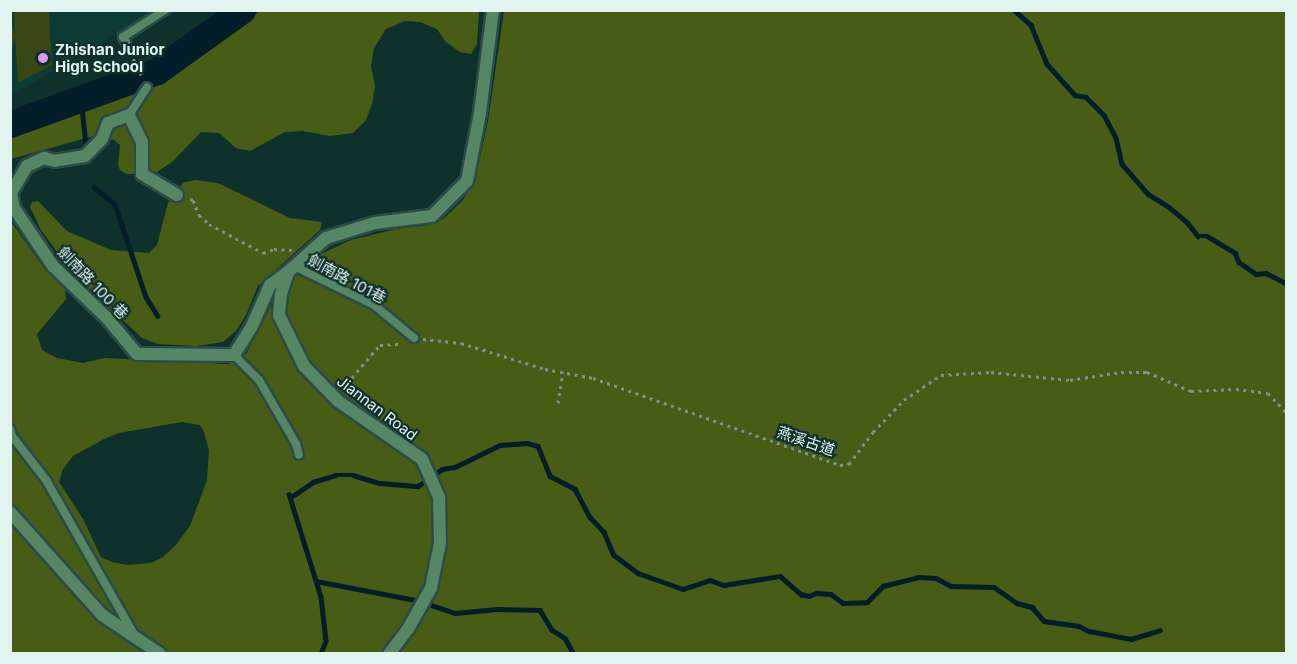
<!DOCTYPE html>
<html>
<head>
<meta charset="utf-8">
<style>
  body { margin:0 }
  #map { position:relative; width:1297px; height:664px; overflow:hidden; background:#0f312b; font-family:Inter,"Noto Sans TC",sans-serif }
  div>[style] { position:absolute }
  .built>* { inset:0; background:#0c3b34 }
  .green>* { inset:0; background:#374815 }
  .forest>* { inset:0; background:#475d15 }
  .stream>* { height:4.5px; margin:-2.25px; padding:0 2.25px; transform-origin:2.25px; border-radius:2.25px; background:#041d2a }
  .river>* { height:27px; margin:-13.5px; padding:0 13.5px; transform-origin:13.5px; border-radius:13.5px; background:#041d2a }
  .path>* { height:3px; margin-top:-1.5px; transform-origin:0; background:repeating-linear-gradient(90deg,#78938e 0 3px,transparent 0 7.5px) }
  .roads { filter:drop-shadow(2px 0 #2c4c47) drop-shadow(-2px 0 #2c4c47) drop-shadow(0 2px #2c4c47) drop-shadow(0 -2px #2c4c47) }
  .lane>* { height:8px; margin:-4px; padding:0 4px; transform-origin:4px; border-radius:4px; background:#578665 }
  .street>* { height:12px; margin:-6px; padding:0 6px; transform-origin:6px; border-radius:6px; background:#578665 }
  .dots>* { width:16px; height:16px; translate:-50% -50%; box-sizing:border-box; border:3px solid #0f312b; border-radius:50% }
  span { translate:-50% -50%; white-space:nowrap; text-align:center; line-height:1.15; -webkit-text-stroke:4.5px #0f312b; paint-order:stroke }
  .poi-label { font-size:15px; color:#e1f4f0; font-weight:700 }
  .left { translate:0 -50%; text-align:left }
  .street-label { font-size:15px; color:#e1f4f0 }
  .frame { position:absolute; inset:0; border:12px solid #e1f4f0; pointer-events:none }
</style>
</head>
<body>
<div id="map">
  <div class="built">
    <i style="clip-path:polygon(11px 10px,156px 11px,11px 96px)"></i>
  </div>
  <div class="green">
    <i style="clip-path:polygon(14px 11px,49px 11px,52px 65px,18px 83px,15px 36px,11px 57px,11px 20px,15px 35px)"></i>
  </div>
  <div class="forest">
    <i style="clip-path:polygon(260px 11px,479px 11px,477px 44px,471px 54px,460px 52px,446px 42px,437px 29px,420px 22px,405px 21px,386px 29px,374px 48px,371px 66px,375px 86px,372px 104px,366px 120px,353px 133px,330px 136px,303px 131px,285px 132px,250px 151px,236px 148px,219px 133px,201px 132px,172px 162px,154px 174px,126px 174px,120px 170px,118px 165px,120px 145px,114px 140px,93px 136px,11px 159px,10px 133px,159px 77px,204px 50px)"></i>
    <i style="clip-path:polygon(evenodd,504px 11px,1286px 11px,1286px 653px,11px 653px,10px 220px,43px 267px,65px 289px,66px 299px,37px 334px,42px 350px,57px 358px,83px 363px,104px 358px,228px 364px,246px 354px,271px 306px,300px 271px,321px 254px,351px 240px,396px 229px,429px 225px,443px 219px,462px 201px,475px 181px,488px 121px,504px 11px,182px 422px,199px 425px,203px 429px,209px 450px,207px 480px,190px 526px,175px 546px,163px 557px,151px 563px,127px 565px,112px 562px,101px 557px,83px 519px,59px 482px,63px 469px,73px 456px,104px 439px,119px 433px,182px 422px)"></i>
    <i style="clip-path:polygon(195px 180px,218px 183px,290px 218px,322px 222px,320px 230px,258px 286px,246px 315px,236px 331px,223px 342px,196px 346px,158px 344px,142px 338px,71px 271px,41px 230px,30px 207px,32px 202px,38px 201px,67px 231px,111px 250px,149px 253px,157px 245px,168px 203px,183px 183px)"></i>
  </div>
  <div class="stream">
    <i style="left:1014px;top:10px;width:23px;rotate:41deg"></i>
    <i style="left:1031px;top:25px;width:42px;rotate:67.7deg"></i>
    <i style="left:1047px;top:64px;width:42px;rotate:47.9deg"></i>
    <i style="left:1075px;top:95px;width:11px;rotate:10deg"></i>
    <i style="left:1086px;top:97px;width:25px;rotate:45deg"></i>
    <i style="left:1104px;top:115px;width:26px;rotate:62deg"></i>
    <i style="left:1116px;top:138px;width:27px;rotate:77deg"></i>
    <i style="left:1122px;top:164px;width:40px;rotate:49deg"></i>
    <i style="left:1148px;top:194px;width:25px;rotate:32deg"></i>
    <i style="left:1169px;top:207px;width:23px;rotate:40deg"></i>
    <i style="left:1187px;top:222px;width:18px;rotate:52deg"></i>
    <i style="left:1198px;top:236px;width:9px"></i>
    <i style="left:1207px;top:236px;width:33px;rotate:31deg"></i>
    <i style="left:1235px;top:253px;width:10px;rotate:66deg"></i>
    <i style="left:1239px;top:262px;width:21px;rotate:35deg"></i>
    <i style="left:1256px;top:274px;width:10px;rotate:-6deg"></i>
    <i style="left:1266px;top:273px;width:22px;rotate:27deg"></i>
    <i style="left:81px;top:97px;width:49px;rotate:84.2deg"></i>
    <i style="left:94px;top:187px;width:27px;rotate:39deg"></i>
    <i style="left:115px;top:204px;width:98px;rotate:71.6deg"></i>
    <i style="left:146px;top:297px;width:22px;rotate:58deg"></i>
    <i style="left:289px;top:494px;width:108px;rotate:72.7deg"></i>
    <i style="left:321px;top:597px;width:44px;rotate:83.5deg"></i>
    <i style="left:326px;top:641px;width:14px;rotate:111deg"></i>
    <i style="left:291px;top:497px;width:27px;rotate:-34deg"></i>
    <i style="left:313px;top:482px;width:24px;rotate:-17deg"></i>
    <i style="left:336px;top:475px;width:17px"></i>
    <i style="left:353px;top:475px;width:28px;rotate:17deg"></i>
    <i style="left:380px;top:483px;width:38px;rotate:5deg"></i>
    <i style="left:418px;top:486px;width:29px;rotate:-35deg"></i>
    <i style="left:442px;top:469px;width:13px;rotate:-9deg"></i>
    <i style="left:455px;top:467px;width:50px;rotate:-26.1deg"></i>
    <i style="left:500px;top:445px;width:27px;rotate:-4deg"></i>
    <i style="left:527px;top:443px;width:11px;rotate:15deg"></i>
    <i style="left:538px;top:446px;width:32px;rotate:68deg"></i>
    <i style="left:550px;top:476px;width:28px;rotate:27deg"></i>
    <i style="left:575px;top:489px;width:32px;rotate:62deg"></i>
    <i style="left:590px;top:517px;width:21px;rotate:47deg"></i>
    <i style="left:604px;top:532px;width:25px;rotate:67deg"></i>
    <i style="left:614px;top:555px;width:30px;rotate:37deg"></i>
    <i style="left:638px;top:573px;width:48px;rotate:19.6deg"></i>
    <i style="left:683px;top:589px;width:28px;rotate:-18deg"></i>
    <i style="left:710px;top:580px;width:15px;rotate:20deg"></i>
    <i style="left:724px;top:585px;width:57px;rotate:-9.1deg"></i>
    <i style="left:780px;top:576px;width:28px;rotate:41deg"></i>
    <i style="left:801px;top:594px;width:8px;rotate:14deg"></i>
    <i style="left:809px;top:596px;width:8px;rotate:-23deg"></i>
    <i style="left:816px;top:593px;width:15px;rotate:4deg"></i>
    <i style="left:831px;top:594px;width:15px;rotate:37deg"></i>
    <i style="left:843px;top:603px;width:24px;rotate:-2deg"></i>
    <i style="left:867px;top:602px;width:23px;rotate:-45deg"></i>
    <i style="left:883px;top:586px;width:36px;rotate:-14deg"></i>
    <i style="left:918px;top:577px;width:18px;rotate:3deg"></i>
    <i style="left:936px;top:578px;width:17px;rotate:28deg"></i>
    <i style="left:951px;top:586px;width:43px;rotate:1.3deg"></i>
    <i style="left:994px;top:587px;width:28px;rotate:35deg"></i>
    <i style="left:1017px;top:603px;width:16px;rotate:15deg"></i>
    <i style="left:1032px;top:607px;width:18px;rotate:49deg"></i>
    <i style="left:1044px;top:621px;width:35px;rotate:8deg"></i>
    <i style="left:1079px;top:626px;width:11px;rotate:27deg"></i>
    <i style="left:1089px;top:631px;width:43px;rotate:10.8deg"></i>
    <i style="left:1131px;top:639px;width:30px;rotate:-17deg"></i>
    <i style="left:316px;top:581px;width:102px;rotate:10.8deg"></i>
    <i style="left:416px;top:600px;width:41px;rotate:18.4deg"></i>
    <i style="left:455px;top:613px;width:42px;rotate:-5.4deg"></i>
    <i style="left:497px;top:609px;width:43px;rotate:1.3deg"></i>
    <i style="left:540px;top:610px;width:23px;rotate:59deg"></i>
    <i style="left:552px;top:630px;width:15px;rotate:32deg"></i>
    <i style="left:565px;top:638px;width:18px;rotate:61deg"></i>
  </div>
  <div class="river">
    <i style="left:10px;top:124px;width:156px;rotate:-19.8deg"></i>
    <i style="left:157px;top:71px;width:105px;rotate:-35.7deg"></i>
  </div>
  <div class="path">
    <i style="left:130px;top:52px;width:30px;rotate:64deg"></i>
    <i style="left:190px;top:199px;width:3px;rotate:18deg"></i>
    <i style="left:193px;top:200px;width:16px;rotate:68deg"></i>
    <i style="left:199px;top:215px;width:13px;rotate:42deg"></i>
    <i style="left:209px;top:224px;width:61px;rotate:28.2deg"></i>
    <i style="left:263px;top:253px;width:12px;rotate:-20deg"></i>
    <i style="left:274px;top:249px;width:19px;rotate:3deg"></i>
    <i style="left:423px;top:339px;width:38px;rotate:6deg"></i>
    <i style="left:461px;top:343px;width:88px;rotate:17.2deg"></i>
    <i style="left:545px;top:369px;width:49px;rotate:10.6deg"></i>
    <i style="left:593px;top:378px;width:262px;rotate:19.4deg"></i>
    <i style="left:840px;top:465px;width:9px;rotate:-6deg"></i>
    <i style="left:849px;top:464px;width:40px;rotate:-53deg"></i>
    <i style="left:873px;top:432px;width:45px;rotate:-45.9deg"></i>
    <i style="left:904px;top:400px;width:45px;rotate:-34deg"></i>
    <i style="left:941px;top:375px;width:50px;rotate:-3.4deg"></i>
    <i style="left:991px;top:372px;width:79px;rotate:5.8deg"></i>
    <i style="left:1070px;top:380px;width:52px;rotate:-8.9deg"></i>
    <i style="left:1121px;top:372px;width:26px"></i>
    <i style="left:1147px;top:372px;width:48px;rotate:23.4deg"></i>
    <i style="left:1191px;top:391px;width:45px;rotate:-2.5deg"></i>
    <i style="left:1236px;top:389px;width:32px;rotate:7deg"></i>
    <i style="left:1268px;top:393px;width:26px;rotate:47deg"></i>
    <i style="left:342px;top:389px;width:58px;rotate:-49.2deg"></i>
    <i style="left:380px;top:345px;width:22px;rotate:-3deg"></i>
    <i style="left:558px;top:403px;width:31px;rotate:-81deg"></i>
  </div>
  <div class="roads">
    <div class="lane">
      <i style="left:126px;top:42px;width:6px;rotate:-121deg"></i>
      <i style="left:123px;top:37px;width:50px;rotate:-32.7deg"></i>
      <i style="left:129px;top:115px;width:33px;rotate:-57deg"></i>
      <i style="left:294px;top:266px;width:89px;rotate:26deg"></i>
      <i style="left:374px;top:305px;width:52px;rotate:39.5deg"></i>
      <i style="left:234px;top:355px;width:35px;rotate:45deg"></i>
      <i style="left:259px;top:380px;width:74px;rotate:60deg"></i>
      <i style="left:296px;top:444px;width:11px;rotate:75deg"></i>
      <i style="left:10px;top:429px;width:7px;rotate:74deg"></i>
      <i style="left:12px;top:436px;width:56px;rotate:52.3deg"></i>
      <i style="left:46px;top:480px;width:177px;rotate:60.3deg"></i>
    </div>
    <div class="street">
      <i style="left:177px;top:195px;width:41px;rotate:-149deg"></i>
      <i style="left:142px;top:174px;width:32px;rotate:-90deg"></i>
      <i style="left:142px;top:142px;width:30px;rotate:-116deg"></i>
      <i style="left:129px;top:115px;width:22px;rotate:159deg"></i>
      <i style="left:108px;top:123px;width:17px;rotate:111deg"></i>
      <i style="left:102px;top:139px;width:24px;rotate:135deg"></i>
      <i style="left:85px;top:156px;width:30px;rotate:171deg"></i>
      <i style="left:55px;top:161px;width:11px;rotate:-165deg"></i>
      <i style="left:44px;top:158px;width:19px;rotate:155deg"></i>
      <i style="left:27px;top:166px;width:31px;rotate:121deg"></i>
      <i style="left:11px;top:193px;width:15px;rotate:79deg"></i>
      <i style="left:14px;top:208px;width:70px;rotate:56.1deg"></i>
      <i style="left:53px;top:266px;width:74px;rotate:43.9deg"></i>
      <i style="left:106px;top:317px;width:48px;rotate:50deg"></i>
      <i style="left:137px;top:354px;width:97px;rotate:0.6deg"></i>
      <i style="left:234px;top:355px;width:34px;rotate:-58deg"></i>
      <i style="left:252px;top:326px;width:45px;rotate:-66.3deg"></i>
      <i style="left:270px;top:285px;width:22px;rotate:-36deg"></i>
      <i style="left:10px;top:512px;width:138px;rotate:48.2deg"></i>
      <i style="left:102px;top:615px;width:70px;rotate:33.9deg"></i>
      <i style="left:389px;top:654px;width:31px;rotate:-53deg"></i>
      <i style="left:408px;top:629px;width:47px;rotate:-60.7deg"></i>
      <i style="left:431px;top:588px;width:46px;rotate:-78.7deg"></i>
      <i style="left:440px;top:543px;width:46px;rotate:-91.2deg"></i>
      <i style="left:439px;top:497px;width:42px;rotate:-114.1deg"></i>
      <i style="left:422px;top:459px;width:102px;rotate:-145.4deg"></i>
      <i style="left:338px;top:401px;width:49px;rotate:-134.2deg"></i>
      <i style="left:304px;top:366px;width:57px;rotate:-116.1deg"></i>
      <i style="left:279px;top:315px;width:21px;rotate:-85deg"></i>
      <i style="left:281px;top:294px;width:23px;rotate:-72deg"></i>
      <i style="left:288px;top:272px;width:51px;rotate:-41.8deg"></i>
      <i style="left:326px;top:238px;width:51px;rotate:-17deg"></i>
      <i style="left:375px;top:223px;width:57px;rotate:-7deg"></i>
      <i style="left:432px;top:216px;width:49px;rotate:-45deg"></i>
      <i style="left:467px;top:181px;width:69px;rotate:-79.2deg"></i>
      <i style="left:480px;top:113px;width:104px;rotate:-82.8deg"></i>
    </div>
  </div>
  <div class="dots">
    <i style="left:43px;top:58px;background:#de98f2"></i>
  </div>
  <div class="poi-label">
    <span class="left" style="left:55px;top:58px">Zhishan Junior<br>High School</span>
  </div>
  <div class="street-label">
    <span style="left:347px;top:279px;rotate:28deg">劍南路 101巷</span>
    <span style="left:93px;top:283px;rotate:46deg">劍南路 100 巷</span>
    <span style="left:377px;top:408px;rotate:37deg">Jiannan Road</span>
    <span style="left:806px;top:441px;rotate:19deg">燕溪古道</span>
  </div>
  <div class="frame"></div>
</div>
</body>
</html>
